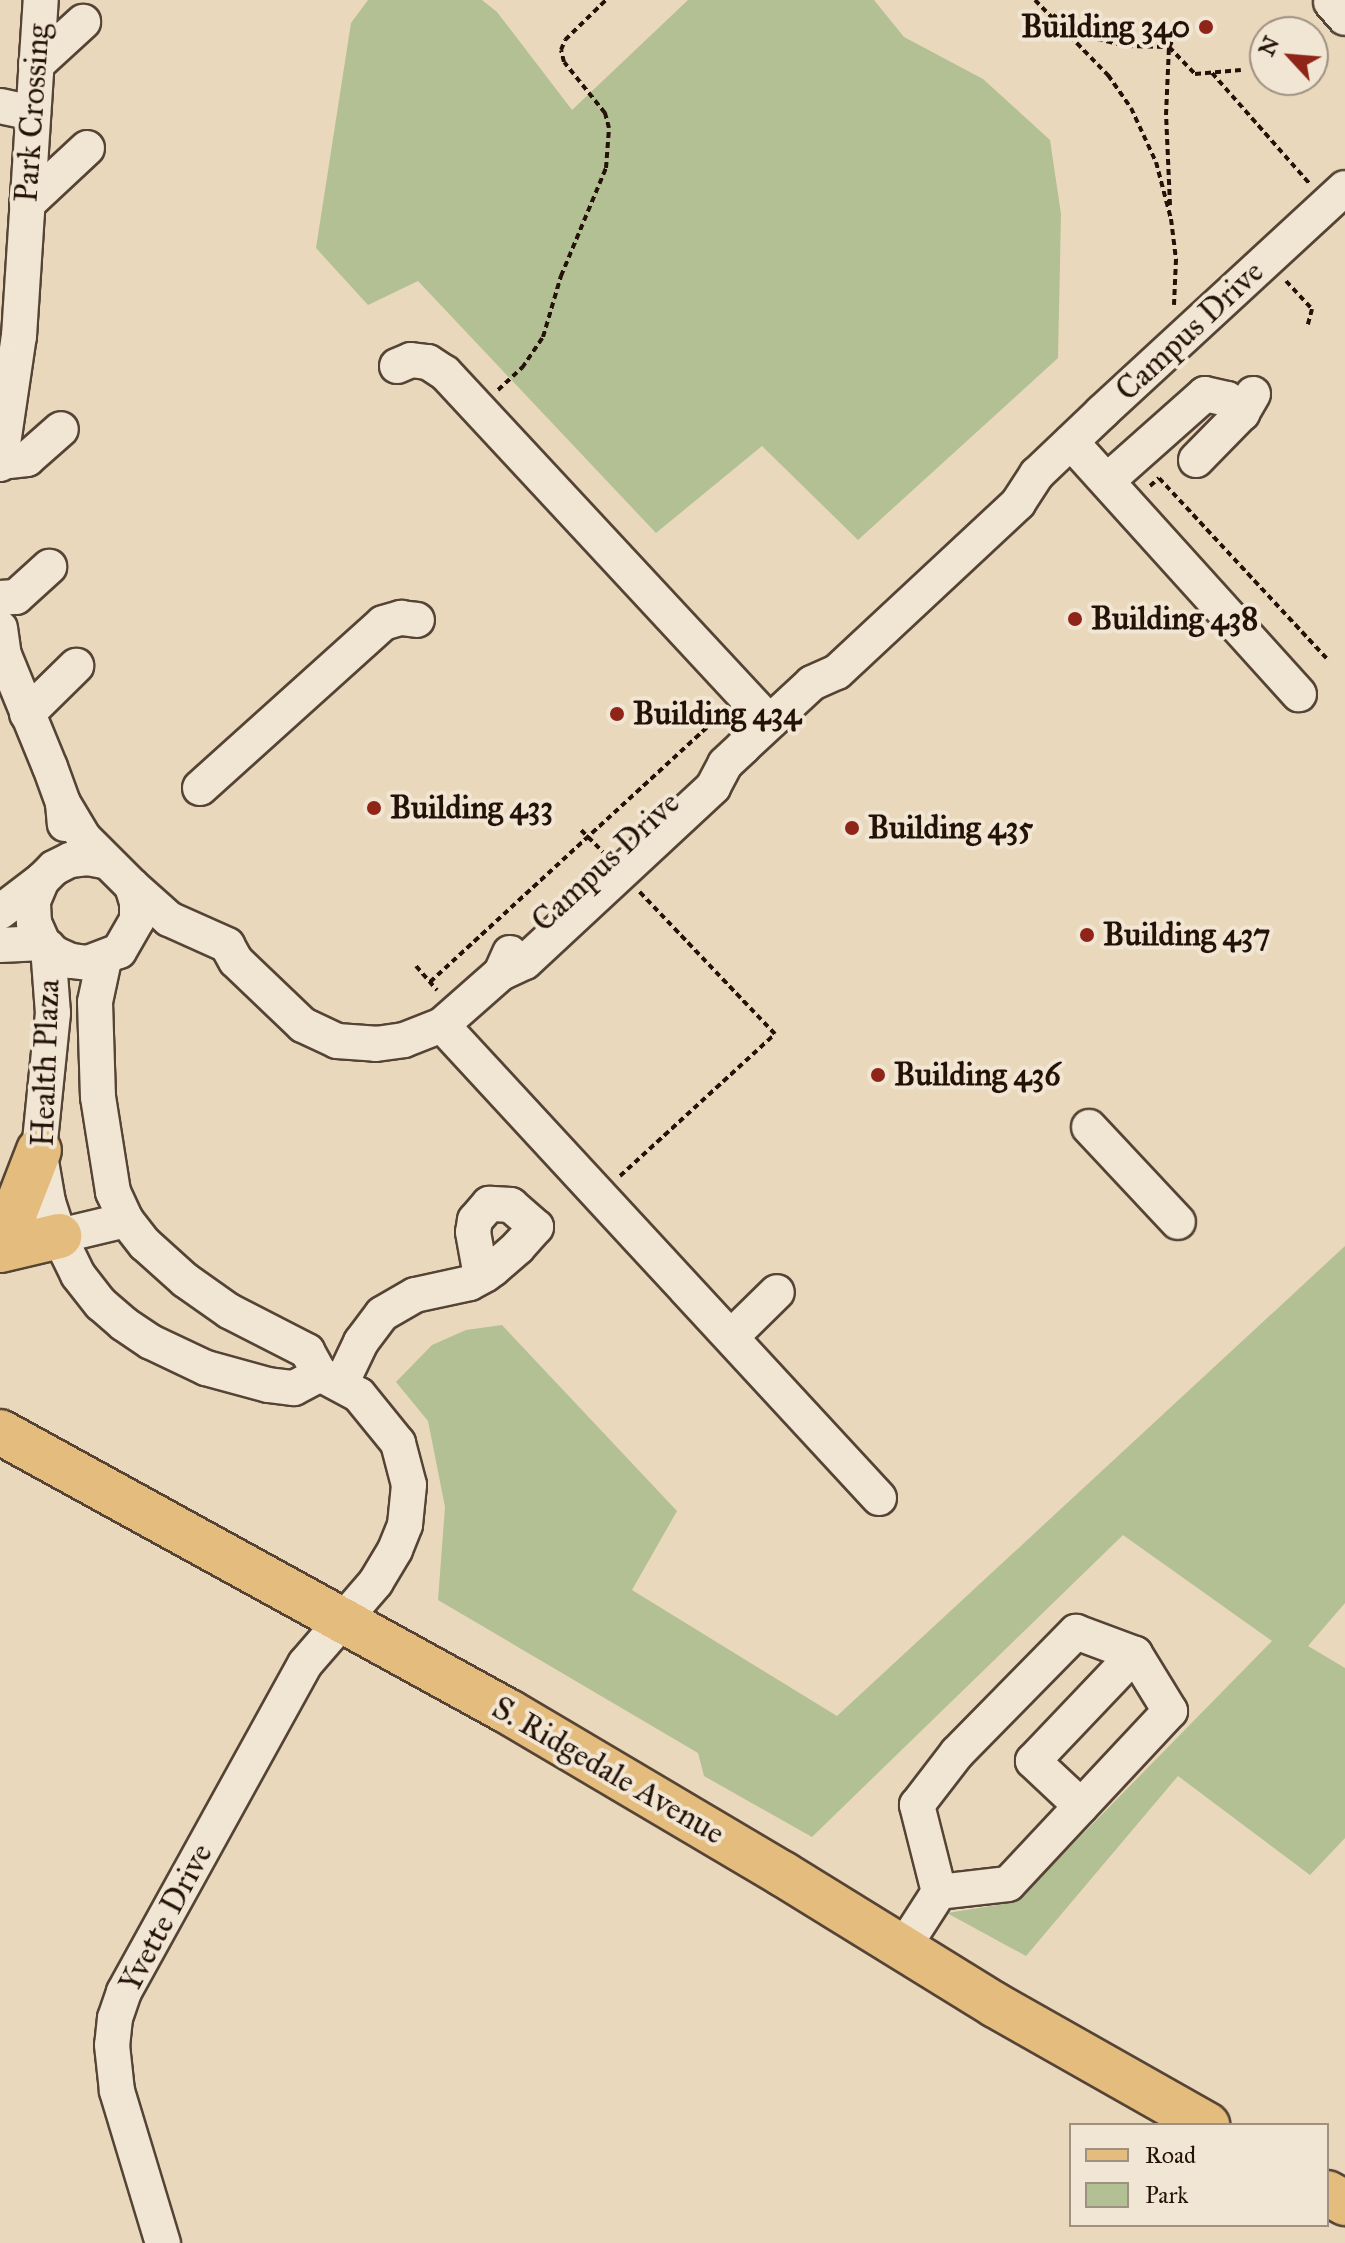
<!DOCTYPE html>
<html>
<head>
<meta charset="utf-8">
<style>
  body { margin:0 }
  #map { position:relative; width:1345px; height:2243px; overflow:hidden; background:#e9d8bc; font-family:"IM FELL Great Primer",serif }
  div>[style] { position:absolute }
  .green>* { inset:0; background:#b2c094 }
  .path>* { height:4px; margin-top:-2px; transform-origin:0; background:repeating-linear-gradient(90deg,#241208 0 6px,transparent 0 10px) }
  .roads { filter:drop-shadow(2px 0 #554435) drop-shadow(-2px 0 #554435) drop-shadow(0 2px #554435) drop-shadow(0 -2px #554435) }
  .minor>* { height:34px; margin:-17px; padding:0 17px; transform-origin:17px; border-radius:17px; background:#f1e6d3 }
  .major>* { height:44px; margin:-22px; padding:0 22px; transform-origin:22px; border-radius:22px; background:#e4bc7e }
  .dots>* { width:22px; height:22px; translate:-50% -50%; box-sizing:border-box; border:4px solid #f1e6d3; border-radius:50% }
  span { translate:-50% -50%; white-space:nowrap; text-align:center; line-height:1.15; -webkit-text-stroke:8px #f1e6d3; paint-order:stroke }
  .poi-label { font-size:32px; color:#241208; font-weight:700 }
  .right { translate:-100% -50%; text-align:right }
  .left { translate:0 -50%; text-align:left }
  .street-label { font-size:32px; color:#241208 }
  .legend { position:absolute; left:1069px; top:2123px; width:260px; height:104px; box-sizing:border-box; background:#f1e6d3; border:2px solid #9f9182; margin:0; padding:10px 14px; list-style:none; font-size:24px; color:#241208 }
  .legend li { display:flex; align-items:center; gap:16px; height:40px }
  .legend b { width:40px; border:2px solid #9f9182 }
  .north { position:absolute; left:1249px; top:16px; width:80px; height:80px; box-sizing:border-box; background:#f1e6d3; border:2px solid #9f9182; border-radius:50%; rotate:296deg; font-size:22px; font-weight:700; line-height:32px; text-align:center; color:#241208 }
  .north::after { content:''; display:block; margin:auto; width:28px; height:36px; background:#8f2418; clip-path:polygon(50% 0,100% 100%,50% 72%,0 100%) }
</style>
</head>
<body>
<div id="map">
  <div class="green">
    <i style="clip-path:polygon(368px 0,482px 0,497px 12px,572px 110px,688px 0,874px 0,904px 37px,983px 79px,1050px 140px,1061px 214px,1058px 358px,858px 540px,762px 446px,656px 533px,418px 281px,368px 305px,316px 248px,351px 23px)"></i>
    <i style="clip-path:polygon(1345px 1246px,1345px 1603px,1308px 1646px,1345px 1668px,1345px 1838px,1310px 1875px,1178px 1776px,1026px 1956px,947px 1913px,1016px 1902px,1272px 1641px,1123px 1535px,812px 1837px,704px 1776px,698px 1753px,438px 1600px,445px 1507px,428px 1421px,396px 1382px,432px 1345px,466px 1330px,502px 1325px,677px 1511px,632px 1590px,837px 1716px)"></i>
  </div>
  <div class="path">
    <i style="left:1035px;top:0;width:105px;rotate:45.8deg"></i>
    <i style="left:1108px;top:75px;width:40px;rotate:55.1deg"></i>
    <i style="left:1131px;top:108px;width:60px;rotate:65.2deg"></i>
    <i style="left:1156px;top:162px;width:59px;rotate:75.3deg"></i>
    <i style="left:1171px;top:219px;width:40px;rotate:82.9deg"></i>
    <i style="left:1176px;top:259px;width:46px;rotate:92.5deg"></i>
    <i style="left:1053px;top:15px;width:35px;rotate:33deg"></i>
    <i style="left:1082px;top:34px;width:16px;rotate:18deg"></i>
    <i style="left:1097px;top:39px;width:31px;rotate:13deg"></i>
    <i style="left:1127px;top:46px;width:41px;rotate:1.4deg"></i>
    <i style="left:1169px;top:47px;width:37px;rotate:46deg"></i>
    <i style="left:1195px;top:74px;width:46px;rotate:-5deg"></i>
    <i style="left:1212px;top:73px;width:147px;rotate:48.6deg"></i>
    <i style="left:1170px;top:205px;width:90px;rotate:-92.5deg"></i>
    <i style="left:1166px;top:115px;width:68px;rotate:-87.5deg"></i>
    <i style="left:1169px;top:47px;width:18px;rotate:-61deg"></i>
    <i style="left:1286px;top:281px;width:38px;rotate:47deg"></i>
    <i style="left:1312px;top:309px;width:16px;rotate:105deg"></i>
    <i style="left:498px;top:390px;width:33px;rotate:-43deg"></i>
    <i style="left:522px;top:368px;width:37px;rotate:-56deg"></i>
    <i style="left:543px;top:337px;width:64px;rotate:-73.6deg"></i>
    <i style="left:561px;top:276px;width:117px;rotate:-67.4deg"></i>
    <i style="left:606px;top:168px;width:40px;rotate:-85.7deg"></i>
    <i style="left:609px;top:128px;width:16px;rotate:-105deg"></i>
    <i style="left:605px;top:113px;width:65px;rotate:-128.8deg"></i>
    <i style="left:564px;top:62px;width:12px;rotate:-104deg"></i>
    <i style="left:561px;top:50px;width:11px;rotate:-68deg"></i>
    <i style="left:565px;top:40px;width:57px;rotate:-44.3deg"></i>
    <i style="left:1150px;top:486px;width:12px;rotate:-42deg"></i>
    <i style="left:1159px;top:478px;width:250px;rotate:47.1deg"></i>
    <i style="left:581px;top:830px;width:31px;rotate:45deg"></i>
    <i style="left:416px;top:966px;width:32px;rotate:49deg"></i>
    <i style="left:430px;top:982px;width:399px;rotate:-42.6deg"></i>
    <i style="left:620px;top:1176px;width:210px;rotate:-42.5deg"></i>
    <i style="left:775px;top:1034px;width:197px;rotate:-133.6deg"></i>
  </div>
  <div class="roads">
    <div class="minor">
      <i style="left:1331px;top:2px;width:21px;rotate:49deg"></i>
      <i style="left:36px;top:65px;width:64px;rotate:-42.5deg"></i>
      <i style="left:0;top:106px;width:34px;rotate:12deg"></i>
      <i style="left:27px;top:204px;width:82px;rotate:-43deg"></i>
      <i style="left:397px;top:366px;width:15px;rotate:-23deg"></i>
      <i style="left:411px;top:360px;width:17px;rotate:7deg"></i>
      <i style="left:428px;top:362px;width:20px;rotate:33deg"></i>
      <i style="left:445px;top:373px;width:476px;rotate:47.1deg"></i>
      <i style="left:1071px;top:442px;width:340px;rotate:47.9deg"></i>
      <i style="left:1196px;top:460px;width:66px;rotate:-45.6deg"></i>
      <i style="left:1242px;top:413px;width:22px;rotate:-60deg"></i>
      <i style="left:0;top:462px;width:27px;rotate:-6deg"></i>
      <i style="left:27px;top:459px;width:45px;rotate:-41.4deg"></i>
      <i style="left:0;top:464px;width:129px;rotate:-81.6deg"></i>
      <i style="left:19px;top:336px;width:337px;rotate:-86.3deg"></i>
      <i style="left:1107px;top:481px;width:131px;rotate:-41.6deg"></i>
      <i style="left:1205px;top:394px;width:23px;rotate:13deg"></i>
      <i style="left:1227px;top:399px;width:21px;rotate:43deg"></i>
      <i style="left:0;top:598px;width:16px;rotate:-4deg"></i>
      <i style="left:16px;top:597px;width:45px;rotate:-42.3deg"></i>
      <i style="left:0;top:628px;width:27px;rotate:82deg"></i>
      <i style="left:4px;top:655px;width:121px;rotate:67.7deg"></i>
      <i style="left:50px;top:767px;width:38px;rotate:70deg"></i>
      <i style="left:63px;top:803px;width:21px;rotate:85deg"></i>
      <i style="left:27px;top:714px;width:69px;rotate:-44.4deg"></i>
      <i style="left:200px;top:788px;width:246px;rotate:-42deg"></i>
      <i style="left:383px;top:623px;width:19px;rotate:-16deg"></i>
      <i style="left:401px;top:618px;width:16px;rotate:7deg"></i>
      <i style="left:63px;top:803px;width:41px;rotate:59deg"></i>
      <i style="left:84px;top:838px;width:68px;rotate:45deg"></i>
      <i style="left:132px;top:886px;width:17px;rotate:73deg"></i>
      <i style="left:137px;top:902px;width:18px;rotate:90deg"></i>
      <i style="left:137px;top:920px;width:36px;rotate:120deg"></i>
      <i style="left:119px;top:951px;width:33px;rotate:159deg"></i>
      <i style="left:88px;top:963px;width:17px;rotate:-173deg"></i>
      <i style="left:71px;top:961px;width:17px;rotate:-156deg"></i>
      <i style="left:55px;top:954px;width:16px;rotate:-137deg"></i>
      <i style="left:43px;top:943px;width:22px;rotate:-114deg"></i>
      <i style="left:34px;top:923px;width:22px;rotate:-93deg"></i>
      <i style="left:33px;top:901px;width:23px;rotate:-67deg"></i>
      <i style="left:42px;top:880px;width:17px;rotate:-45deg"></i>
      <i style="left:54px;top:868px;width:18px;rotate:-27deg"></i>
      <i style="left:70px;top:860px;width:18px;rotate:-6deg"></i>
      <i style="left:88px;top:858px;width:16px;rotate:11deg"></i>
      <i style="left:132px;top:886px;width:50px;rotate:41.7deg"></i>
      <i style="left:169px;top:919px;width:64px;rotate:24.1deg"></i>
      <i style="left:227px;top:945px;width:18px;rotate:61deg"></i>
      <i style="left:236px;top:961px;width:93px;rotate:43.7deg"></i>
      <i style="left:303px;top:1025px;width:38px;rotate:25deg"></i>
      <i style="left:337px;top:1041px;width:39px;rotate:4deg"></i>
      <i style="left:376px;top:1044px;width:28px;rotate:-8deg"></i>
      <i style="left:404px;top:1040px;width:41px;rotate:-21.5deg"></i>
      <i style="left:442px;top:1025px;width:79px;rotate:-41.4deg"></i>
      <i style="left:501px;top:973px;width:22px;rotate:-66deg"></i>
      <i style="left:0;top:912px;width:53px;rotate:-37.3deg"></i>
      <i style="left:0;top:945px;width:43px;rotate:-2.7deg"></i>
      <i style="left:48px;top:947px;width:66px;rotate:85.7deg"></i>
      <i style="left:53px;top:1013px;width:138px;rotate:95.8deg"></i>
      <i style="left:39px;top:1150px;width:53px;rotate:80.2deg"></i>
      <i style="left:48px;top:1202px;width:36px;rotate:72deg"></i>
      <i style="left:59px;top:1236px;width:43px;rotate:64deg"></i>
      <i style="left:78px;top:1275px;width:37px;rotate:52deg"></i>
      <i style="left:101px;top:1304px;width:30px;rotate:41deg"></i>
      <i style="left:124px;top:1324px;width:32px;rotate:34deg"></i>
      <i style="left:151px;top:1342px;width:61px;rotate:25.3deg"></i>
      <i style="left:206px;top:1368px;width:64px;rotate:15.3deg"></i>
      <i style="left:268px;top:1385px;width:26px;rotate:7deg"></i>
      <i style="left:294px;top:1388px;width:30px;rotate:-28deg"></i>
      <i style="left:104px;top:960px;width:43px;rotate:102.1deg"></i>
      <i style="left:95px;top:1002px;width:95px;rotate:88.2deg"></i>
      <i style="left:98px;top:1097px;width:96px;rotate:81deg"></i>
      <i style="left:113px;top:1192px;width:31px;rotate:65deg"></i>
      <i style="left:126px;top:1220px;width:31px;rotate:52deg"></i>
      <i style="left:145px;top:1244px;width:54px;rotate:42deg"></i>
      <i style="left:185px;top:1280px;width:54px;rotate:35.2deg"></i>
      <i style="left:229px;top:1311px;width:88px;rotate:27.1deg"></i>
      <i style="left:307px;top:1351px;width:26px;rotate:61deg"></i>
      <i style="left:320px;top:1374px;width:44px;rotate:28.3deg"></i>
      <i style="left:359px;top:1395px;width:62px;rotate:50.9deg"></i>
      <i style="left:398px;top:1443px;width:43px;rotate:75.3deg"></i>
      <i style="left:409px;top:1485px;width:40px;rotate:95.7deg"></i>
      <i style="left:405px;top:1525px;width:27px;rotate:112deg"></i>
      <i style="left:395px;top:1550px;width:37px;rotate:121deg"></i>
      <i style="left:376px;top:1582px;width:108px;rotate:130.9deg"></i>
      <i style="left:305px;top:1664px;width:375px;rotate:118.9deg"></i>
      <i style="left:124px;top:1992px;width:28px;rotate:109deg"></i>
      <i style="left:115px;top:2018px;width:27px;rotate:96deg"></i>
      <i style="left:112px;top:2045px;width:46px;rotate:83.8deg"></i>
      <i style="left:117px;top:2091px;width:159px;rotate:73.2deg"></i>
      <i style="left:501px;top:973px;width:26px;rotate:-25deg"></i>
      <i style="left:525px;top:962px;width:257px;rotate:-42.9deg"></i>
      <i style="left:713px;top:787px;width:26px;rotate:-62deg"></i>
      <i style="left:725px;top:764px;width:25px;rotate:-43deg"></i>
      <i style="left:743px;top:747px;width:94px;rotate:-42.8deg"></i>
      <i style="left:812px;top:683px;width:27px;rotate:-24deg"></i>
      <i style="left:837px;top:672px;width:248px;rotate:-43deg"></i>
      <i style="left:1018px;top:503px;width:35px;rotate:-57deg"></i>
      <i style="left:1037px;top:474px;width:90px;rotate:-43.6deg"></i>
      <i style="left:1102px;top:412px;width:330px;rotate:-42.7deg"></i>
      <i style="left:442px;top:1025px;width:644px;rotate:47.27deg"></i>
      <i style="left:1089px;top:1127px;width:130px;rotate:46.9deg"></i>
      <i style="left:59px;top:1236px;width:69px;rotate:-13.4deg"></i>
      <i style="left:731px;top:1337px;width:64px;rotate:-44.4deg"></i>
      <i style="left:341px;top:1384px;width:47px;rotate:-64.5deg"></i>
      <i style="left:361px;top:1342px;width:35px;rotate:-53deg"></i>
      <i style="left:382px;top:1314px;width:38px;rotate:-30deg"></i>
      <i style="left:415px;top:1295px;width:56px;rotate:-12.3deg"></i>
      <i style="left:470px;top:1283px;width:18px;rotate:-29deg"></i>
      <i style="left:486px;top:1274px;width:9px;rotate:-36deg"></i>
      <i style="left:493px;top:1269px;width:33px;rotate:-41deg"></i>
      <i style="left:518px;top:1247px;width:27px;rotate:-48deg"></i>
      <i style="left:536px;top:1227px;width:33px;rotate:-139deg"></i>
      <i style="left:511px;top:1205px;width:22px;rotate:-177deg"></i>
      <i style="left:489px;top:1204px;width:21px;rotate:131deg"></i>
      <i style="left:475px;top:1220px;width:12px;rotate:99deg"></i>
      <i style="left:473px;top:1232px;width:45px;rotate:79.7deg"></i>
      <i style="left:1081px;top:1806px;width:66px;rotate:-136.8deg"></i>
      <i style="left:1033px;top:1761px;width:148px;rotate:-46.4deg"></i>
      <i style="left:903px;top:1948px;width:67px;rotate:-57.3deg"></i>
      <i style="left:939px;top:1892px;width:90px;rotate:-104.2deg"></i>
      <i style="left:917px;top:1805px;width:66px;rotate:-52.4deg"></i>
      <i style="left:957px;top:1753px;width:170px;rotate:-45.5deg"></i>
      <i style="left:1076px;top:1632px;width:63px;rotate:20.4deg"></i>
      <i style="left:1135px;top:1654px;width:67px;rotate:58.4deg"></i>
      <i style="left:1170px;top:1711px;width:237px;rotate:133.1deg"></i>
      <i style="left:1008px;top:1884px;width:69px;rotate:173.4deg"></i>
    </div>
    <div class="major">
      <i style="left:0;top:1237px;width:29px;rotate:-59deg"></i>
      <i style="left:15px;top:1212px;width:66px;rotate:-68.8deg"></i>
      <i style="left:0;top:1250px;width:61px;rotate:-13.3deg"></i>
      <i style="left:0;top:1432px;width:581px;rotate:28.82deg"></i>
      <i style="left:509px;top:1712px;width:318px;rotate:30.6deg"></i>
      <i style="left:783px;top:1874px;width:249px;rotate:31.7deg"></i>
      <i style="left:995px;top:2005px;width:244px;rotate:29.5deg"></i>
      <i style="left:1327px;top:2193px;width:21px;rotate:29deg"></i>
    </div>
  </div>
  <div class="dots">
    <i style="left:1206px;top:27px;background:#8f2418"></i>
    <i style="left:1075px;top:619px;background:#8f2418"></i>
    <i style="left:617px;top:714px;background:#8f2418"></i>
    <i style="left:374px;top:808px;background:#8f2418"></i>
    <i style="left:852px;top:828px;background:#8f2418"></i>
    <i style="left:1087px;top:935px;background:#8f2418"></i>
    <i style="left:878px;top:1075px;background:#8f2418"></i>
  </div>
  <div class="poi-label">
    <span class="right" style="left:1190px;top:27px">Building 340</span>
    <span class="left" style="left:1091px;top:619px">Building 438</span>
    <span class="left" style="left:633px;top:714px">Building 434</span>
    <span class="left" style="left:390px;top:808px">Building 433</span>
    <span class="left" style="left:868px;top:828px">Building 435</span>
    <span class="left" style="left:1103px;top:935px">Building 437</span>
    <span class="left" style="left:894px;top:1075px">Building 436</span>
  </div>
  <div class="street-label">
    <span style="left:33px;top:113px;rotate:-86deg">Park Crossing</span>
    <span style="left:1190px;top:331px;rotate:-43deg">Campus Drive</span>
    <span style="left:606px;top:862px;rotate:-43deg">Campus Drive</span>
    <span style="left:46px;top:1063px;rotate:-88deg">Health Plaza</span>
    <span style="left:608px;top:1771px;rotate:30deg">S. Ridgedale Avenue</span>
    <span style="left:166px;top:1918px;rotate:-62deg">Yvette Drive</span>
  </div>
  <ul class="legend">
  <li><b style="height:10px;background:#e4bc7e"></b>Road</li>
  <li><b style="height:22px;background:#b2c094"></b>Park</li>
  </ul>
  <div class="north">N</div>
</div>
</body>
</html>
